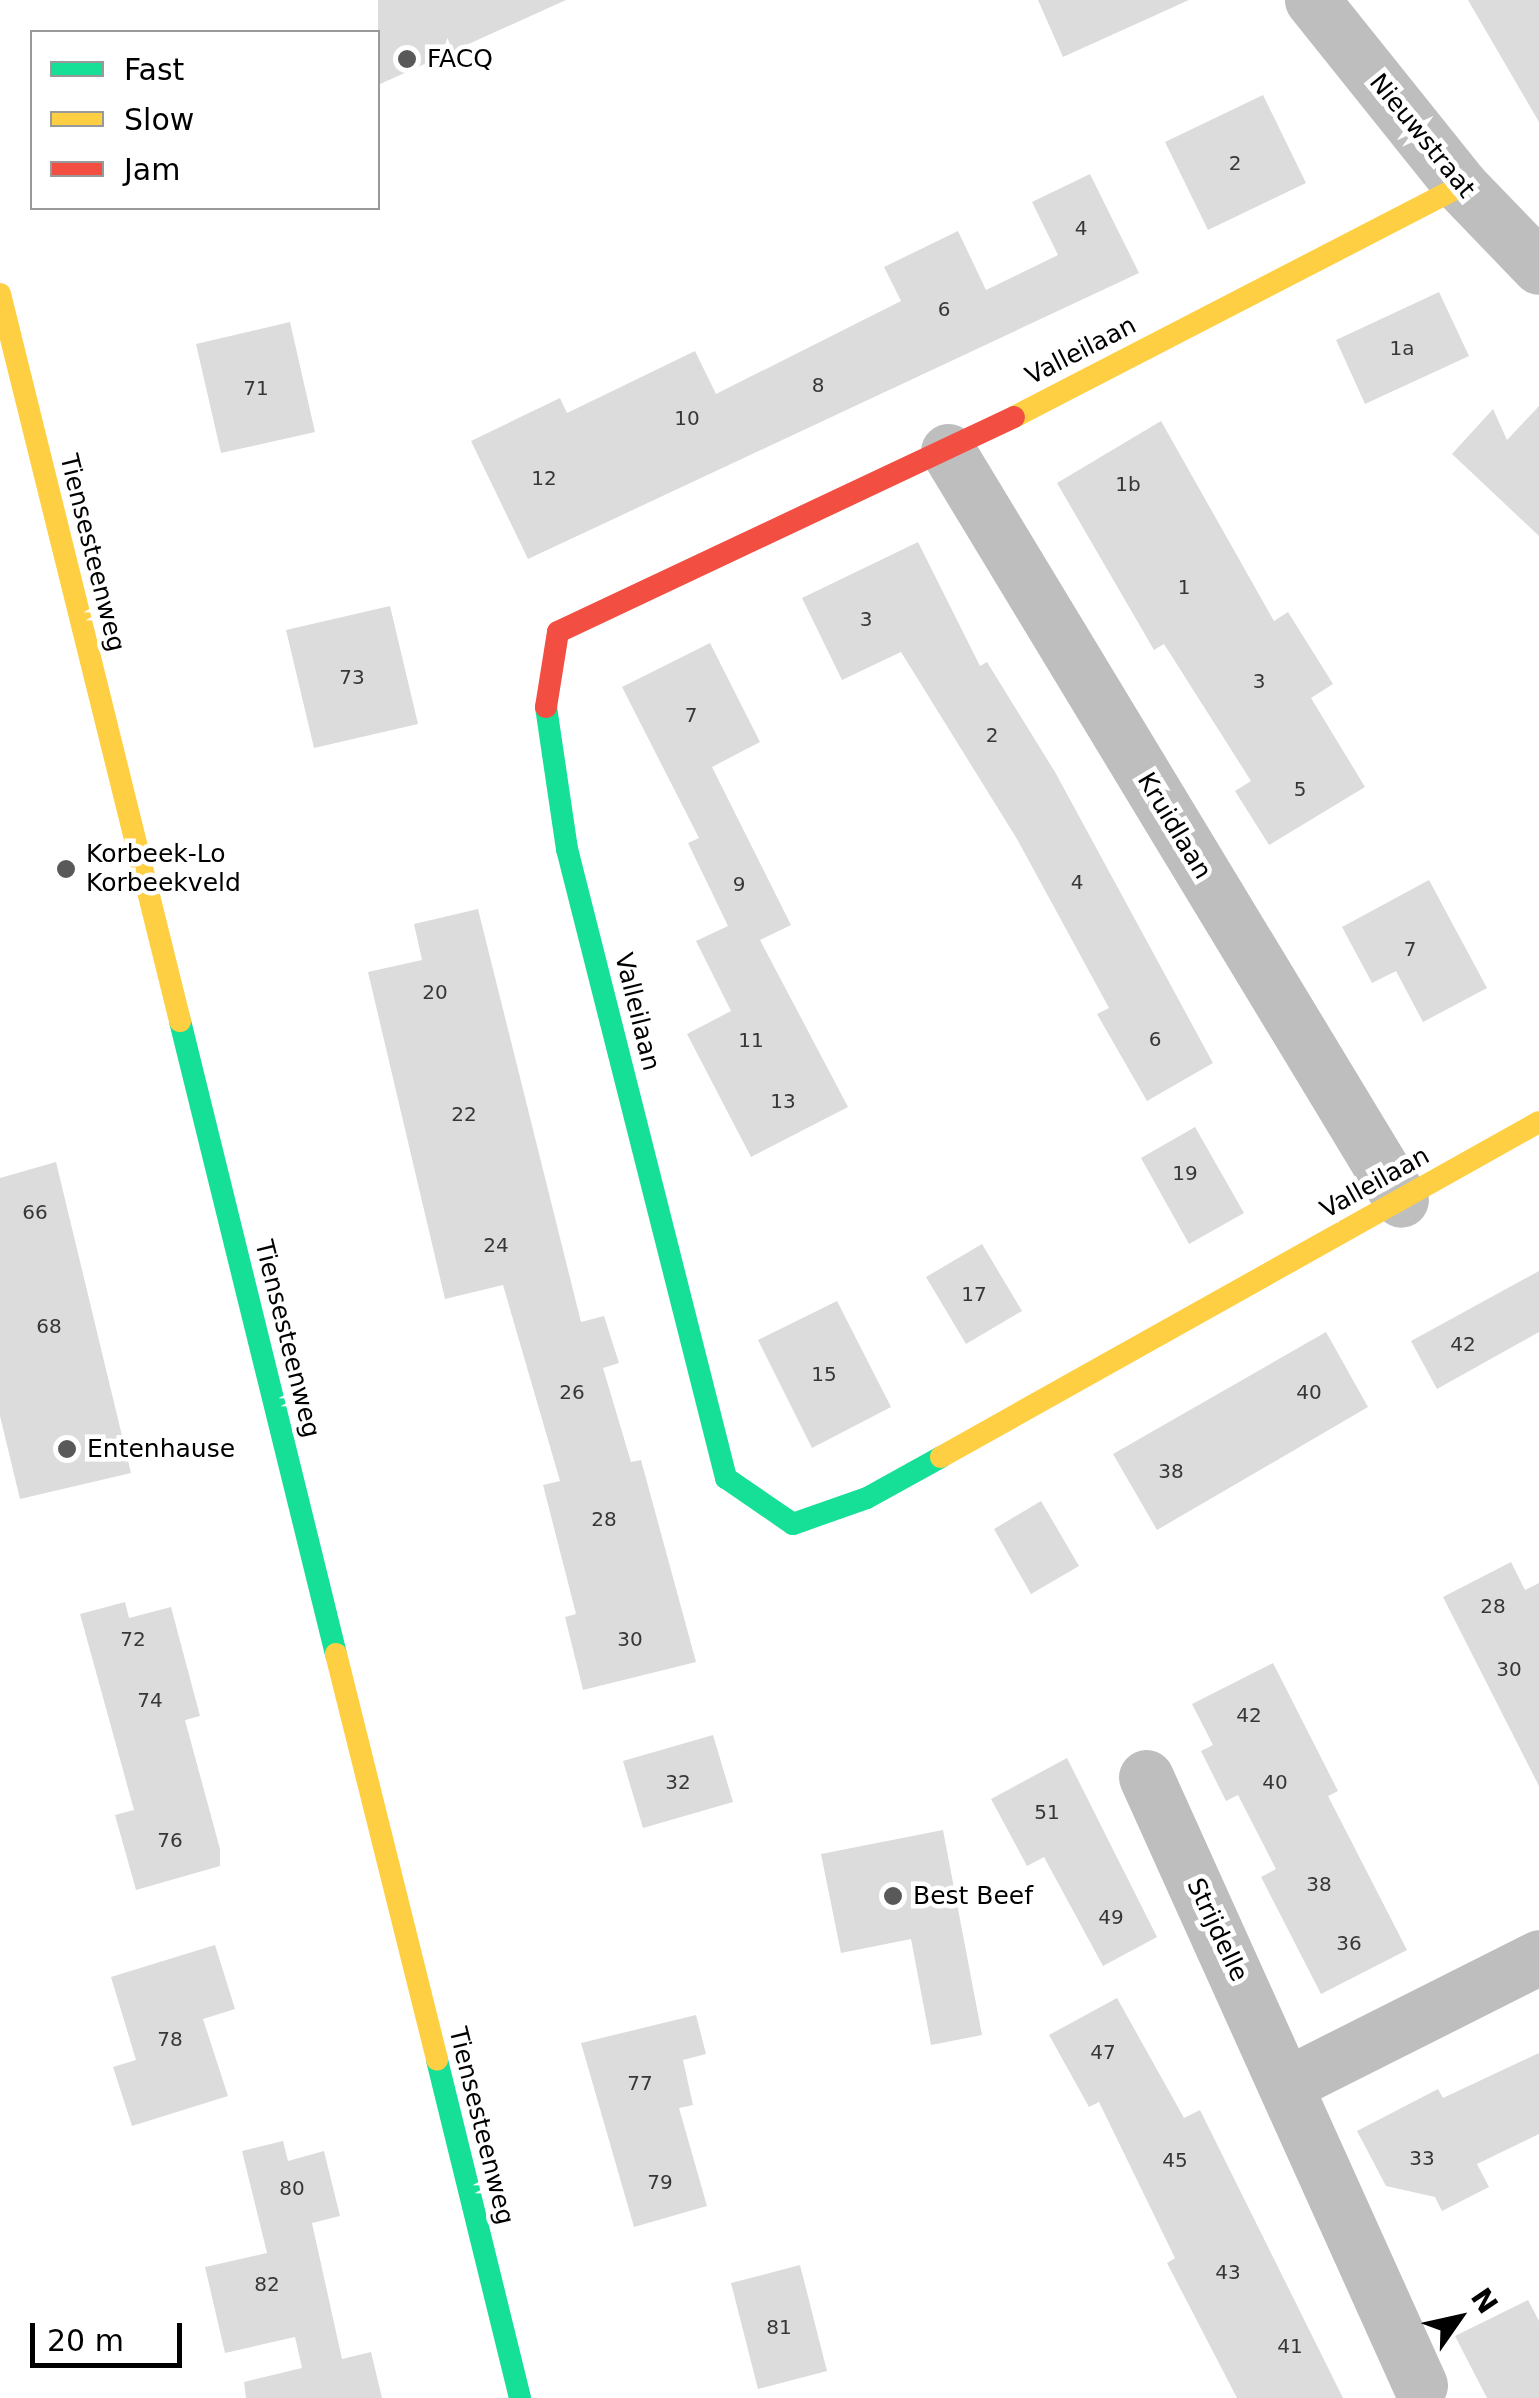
<!DOCTYPE html>
<html>
<head>
<meta charset="utf-8">
<style>
  body { margin:0 }
  #map { position:relative; width:1539px; height:2398px; overflow:hidden; background:#fff; font-family:"DejaVu Sans",sans-serif }
  div>[style] { position:absolute }
  .building>* { inset:0; background:#dcdcdc }
  .street>* { height:55px; margin:-27.5px; padding:0 27.5px; transform-origin:27.5px; border-radius:27.5px; background:#bebebe }
  .fast>* { height:22px; margin:-11px; padding:0 11px; transform-origin:11px; border-radius:11px; background:#16e098 }
  .slow>* { height:22px; margin:-11px; padding:0 11px; transform-origin:11px; border-radius:11px; background:#ffcf43 }
  .jam>* { height:22px; margin:-11px; padding:0 11px; transform-origin:11px; border-radius:11px; background:#f24e42 }
  .dots>* { width:28px; height:28px; translate:-50% -50%; box-sizing:border-box; border:5px solid #fff; border-radius:50% }
  span { translate:-50% -50%; white-space:nowrap; text-align:center; line-height:1.15; -webkit-text-stroke:9px #fff; paint-order:stroke }
  .number-label { font-size:20px; color:#373737 }
  .number-label span { -webkit-text-stroke-width:0 }
  .poi-label { font-size:25px; color:#000 }
  .left { translate:0 -50%; text-align:left }
  .street-label { font-size:25px; color:#000 }
  .legend { position:absolute; left:30px; top:30px; width:350px; height:180px; box-sizing:border-box; background:#fff; border:2px solid #999; margin:0; padding:12px 18px; list-style:none; font-size:30px; color:#000 }
  .legend li { display:flex; align-items:center; gap:20px; height:50px }
  .legend b { width:50px; border:2px solid #999 }
  .north { position:absolute; left:1409px; top:2268px; width:100px; height:100px; -webkit-text-stroke:8px #fff; paint-order:stroke; rotate:56deg; font-size:28px; font-weight:700; line-height:40px; text-align:center; color:#000 }
  .north::after { content:''; display:block; margin:auto; width:35px; height:45px; background:#000; clip-path:polygon(50% 0,100% 100%,50% 72%,0 100%) }
  .scale { position:absolute; left:30px; top:2323px; width:152px; height:45px; box-sizing:border-box; border:5px solid #000; border-top:0; padding-left:12px; font-size:30px; line-height:35px; white-space:nowrap; color:#000; -webkit-text-stroke:8px #fff; paint-order:stroke }
</style>
</head>
<body>
<div id="map">
  <div class="building">
    <i style="clip-path:polygon(378px 0,566px 0,378px 85px)"></i>
    <i style="clip-path:polygon(1038px 0,1189px 0,1063px 57px)"></i>
    <i style="clip-path:polygon(1468px 0,1539px 0,1539px 122px)"></i>
    <i style="clip-path:polygon(1263px 95px,1306px 183px,1208px 230px,1165px 142px)"></i>
    <i style="clip-path:polygon(1090px 174px,1139px 273px,528px 559px,471px 441px,560px 398px,567px 413px,695px 351px,716px 394px,901px 301px,884px 267px,958px 231px,986px 290px,1058px 255px,1032px 202px)"></i>
    <i style="clip-path:polygon(1439px 292px,1469px 356px,1365px 404px,1336px 340px)"></i>
    <i style="clip-path:polygon(290px 322px,315px 432px,221px 453px,196px 344px)"></i>
    <i style="clip-path:polygon(1539px 406px,1539px 536px,1452px 454px,1493px 409px,1507px 440px)"></i>
    <i style="clip-path:polygon(1161px 421px,1274px 621px,1288px 612px,1333px 684px,1311px 698px,1365px 787px,1269px 845px,1235px 791px,1251px 781px,1164px 644px,1154px 650px,1057px 483px)"></i>
    <i style="clip-path:polygon(918px 542px,980px 666px,987px 662px,1055px 772px,1213px 1063px,1147px 1101px,1097px 1014px,1109px 1008px,1017px 839px,901px 652px,842px 680px,802px 598px)"></i>
    <i style="clip-path:polygon(390px 606px,418px 724px,314px 748px,286px 630px)"></i>
    <i style="clip-path:polygon(710px 643px,760px 742px,712px 767px,791px 925px,760px 940px,848px 1107px,751px 1157px,687px 1034px,731px 1011px,696px 941px,728px 926px,688px 843px,699px 838px,622px 687px)"></i>
    <i style="clip-path:polygon(1429px 880px,1487px 988px,1423px 1022px,1396px 971px,1372px 983px,1342px 927px)"></i>
    <i style="clip-path:polygon(478px 909px,581px 1322px,604px 1316px,619px 1363px,603px 1368px,631px 1462px,641px 1460px,696px 1662px,583px 1690px,565px 1617px,576px 1614px,543px 1485px,560px 1481px,503px 1285px,445px 1299px,368px 972px,422px 960px,414px 924px)"></i>
    <i style="clip-path:polygon(1195px 1127px,1244px 1213px,1189px 1244px,1141px 1158px)"></i>
    <i style="clip-path:polygon(56px 1162px,131px 1473px,20px 1499px,0 1416px,0 1178px)"></i>
    <i style="clip-path:polygon(982px 1244px,1022px 1311px,966px 1344px,926px 1277px)"></i>
    <i style="clip-path:polygon(1539px 1271px,1539px 1332px,1437px 1389px,1411px 1341px)"></i>
    <i style="clip-path:polygon(837px 1301px,891px 1407px,812px 1448px,758px 1340px)"></i>
    <i style="clip-path:polygon(1326px 1332px,1368px 1407px,1157px 1530px,1113px 1454px)"></i>
    <i style="clip-path:polygon(1041px 1501px,1079px 1566px,1031px 1594px,994px 1529px)"></i>
    <i style="clip-path:polygon(1511px 1562px,1525px 1590px,1539px 1583px,1539px 1786px,1443px 1597px)"></i>
    <i style="clip-path:polygon(125px 1602px,129px 1618px,171px 1607px,200px 1716px,185px 1720px,220px 1849px,220px 1866px,136px 1890px,115px 1815px,134px 1810px,80px 1614px)"></i>
    <i style="clip-path:polygon(1273px 1663px,1338px 1791px,1328px 1796px,1407px 1950px,1321px 1994px,1261px 1877px,1276px 1869px,1238px 1795px,1226px 1801px,1201px 1751px,1213px 1745px,1192px 1704px)"></i>
    <i style="clip-path:polygon(713px 1735px,733px 1802px,643px 1828px,623px 1761px)"></i>
    <i style="clip-path:polygon(1067px 1758px,1157px 1937px,1103px 1966px,1044px 1857px,1027px 1866px,991px 1799px)"></i>
    <i style="clip-path:polygon(943px 1830px,982px 2035px,931px 2045px,911px 1939px,841px 1953px,821px 1854px)"></i>
    <i style="clip-path:polygon(215px 1945px,235px 2009px,203px 2019px,228px 2096px,132px 2126px,113px 2067px,136px 2060px,111px 1977px)"></i>
    <i style="clip-path:polygon(1117px 1998px,1184px 2118px,1200px 2110px,1343px 2398px,1237px 2398px,1167px 2263px,1175px 2258px,1099px 2102px,1089px 2107px,1049px 2035px)"></i>
    <i style="clip-path:polygon(696px 2015px,706px 2054px,683px 2060px,693px 2105px,679px 2108px,707px 2206px,634px 2227px,581px 2043px)"></i>
    <i style="clip-path:polygon(1539px 2053px,1539px 2134px,1477px 2164px,1489px 2187px,1442px 2211px,1435px 2197px,1386px 2186px,1357px 2131px,1438px 2089px,1443px 2098px)"></i>
    <i style="clip-path:polygon(283px 2141px,288px 2161px,324px 2151px,340px 2216px,312px 2223px,342px 2359px,371px 2352px,382px 2398px,246px 2398px,244px 2382px,302px 2368px,295px 2337px,225px 2353px,205px 2267px,267px 2253px,242px 2151px)"></i>
    <i style="clip-path:polygon(800px 2265px,827px 2371px,758px 2389px,731px 2283px)"></i>
    <i style="clip-path:polygon(1528px 2300px,1539px 2321px,1539px 2398px,1487px 2398px,1455px 2336px)"></i>
  </div>
  <div class="street">
    <i style="left:1312px;top:0;width:238px;rotate:51.3deg"></i>
    <i style="left:1461px;top:186px;width:112px;rotate:46.1deg"></i>
    <i style="left:948px;top:451px;width:875px;rotate:58.83deg"></i>
    <i style="left:1146px;top:1777px;width:667px;rotate:65.74deg"></i>
    <i style="left:1287px;top:2084px;width:282px;rotate:-26.7deg"></i>
  </div>
  <div class="fast">
    <i style="left:546px;top:707px;width:144px;rotate:81.6deg"></i>
    <i style="left:567px;top:849px;width:649px;rotate:75.81deg"></i>
    <i style="left:726px;top:1478px;width:81px;rotate:34.5deg"></i>
    <i style="left:793px;top:1524px;width:78px;rotate:-19.4deg"></i>
    <i style="left:867px;top:1498px;width:85px;rotate:-29deg"></i>
    <i style="left:180px;top:1021px;width:652px;rotate:76.16deg"></i>
    <i style="left:437px;top:2060px;width:348px;rotate:76.2deg"></i>
  </div>
  <div class="slow">
    <i style="left:0;top:294px;width:749px;rotate:76.09deg"></i>
    <i style="left:1014px;top:417px;width:503px;rotate:-27.33deg"></i>
    <i style="left:941px;top:1457px;width:685px;rotate:-29.26deg"></i>
    <i style="left:336px;top:1654px;width:418px;rotate:76deg"></i>
  </div>
  <div class="jam">
    <i style="left:546px;top:707px;width:76px;rotate:-80.9deg"></i>
    <i style="left:558px;top:632px;width:504px;rotate:-25.24deg"></i>
  </div>
  <div class="dots">
    <i style="left:407px;top:59px;background:#595959"></i>
    <i style="left:66px;top:869px;background:#595959"></i>
    <i style="left:67px;top:1449px;background:#595959"></i>
    <i style="left:893px;top:1896px;background:#595959"></i>
  </div>
  <div class="number-label">
    <span style="left:1235px;top:163px">2</span>
    <span style="left:1081px;top:228px">4</span>
    <span style="left:944px;top:309px">6</span>
    <span style="left:1402px;top:348px">1a</span>
    <span style="left:818px;top:385px">8</span>
    <span style="left:256px;top:388px">71</span>
    <span style="left:687px;top:418px">10</span>
    <span style="left:544px;top:478px">12</span>
    <span style="left:1128px;top:484px">1b</span>
    <span style="left:1184px;top:587px">1</span>
    <span style="left:866px;top:619px">3</span>
    <span style="left:352px;top:677px">73</span>
    <span style="left:1259px;top:681px">3</span>
    <span style="left:691px;top:715px">7</span>
    <span style="left:992px;top:735px">2</span>
    <span style="left:1300px;top:789px">5</span>
    <span style="left:1077px;top:882px">4</span>
    <span style="left:739px;top:884px">9</span>
    <span style="left:1410px;top:949px">7</span>
    <span style="left:435px;top:992px">20</span>
    <span style="left:1155px;top:1039px">6</span>
    <span style="left:751px;top:1040px">11</span>
    <span style="left:783px;top:1101px">13</span>
    <span style="left:464px;top:1114px">22</span>
    <span style="left:1185px;top:1173px">19</span>
    <span style="left:35px;top:1212px">66</span>
    <span style="left:496px;top:1245px">24</span>
    <span style="left:974px;top:1294px">17</span>
    <span style="left:49px;top:1326px">68</span>
    <span style="left:1463px;top:1344px">42</span>
    <span style="left:824px;top:1374px">15</span>
    <span style="left:572px;top:1392px">26</span>
    <span style="left:1309px;top:1392px">40</span>
    <span style="left:1171px;top:1471px">38</span>
    <span style="left:604px;top:1519px">28</span>
    <span style="left:1493px;top:1606px">28</span>
    <span style="left:133px;top:1639px">72</span>
    <span style="left:630px;top:1639px">30</span>
    <span style="left:1509px;top:1669px">30</span>
    <span style="left:150px;top:1700px">74</span>
    <span style="left:1249px;top:1715px">42</span>
    <span style="left:678px;top:1782px">32</span>
    <span style="left:1275px;top:1782px">40</span>
    <span style="left:1047px;top:1812px">51</span>
    <span style="left:170px;top:1840px">76</span>
    <span style="left:1319px;top:1884px">38</span>
    <span style="left:1111px;top:1917px">49</span>
    <span style="left:1349px;top:1943px">36</span>
    <span style="left:170px;top:2039px">78</span>
    <span style="left:1103px;top:2052px">47</span>
    <span style="left:640px;top:2083px">77</span>
    <span style="left:1422px;top:2158px">33</span>
    <span style="left:1175px;top:2160px">45</span>
    <span style="left:660px;top:2182px">79</span>
    <span style="left:292px;top:2188px">80</span>
    <span style="left:1228px;top:2272px">43</span>
    <span style="left:267px;top:2284px">82</span>
    <span style="left:779px;top:2327px">81</span>
    <span style="left:1290px;top:2346px">41</span>
  </div>
  <div class="poi-label">
    <span class="left" style="left:427px;top:59px">FACQ</span>
    <span class="left" style="left:86px;top:869px">Korbeek-Lo<br>Korbeekveld</span>
    <span class="left" style="left:87px;top:1449px">Entenhause</span>
    <span class="left" style="left:913px;top:1896px">Best Beef</span>
  </div>
  <div class="street-label">
    <span style="left:1422px;top:136px;rotate:51deg">Nieuwstraat</span>
    <span style="left:1081px;top:351px;rotate:-27deg">Valleilaan</span>
    <span style="left:92px;top:553px;rotate:76deg">Tiensesteenweg</span>
    <span style="left:1174px;top:826px;rotate:59deg">Kruidlaan</span>
    <span style="left:637px;top:1012px;rotate:76deg">Valleilaan</span>
    <span style="left:1375px;top:1183px;rotate:-29deg">Valleilaan</span>
    <span style="left:287px;top:1339px;rotate:76deg">Tiensesteenweg</span>
    <span style="left:1217px;top:1930px;rotate:65deg">Strijdelle</span>
    <span style="left:481px;top:2126px;rotate:76deg">Tiensesteenweg</span>
  </div>
  <ul class="legend">
  <li><b style="height:12px;background:#16e098"></b>Fast</li>
  <li><b style="height:12px;background:#ffcf43"></b>Slow</li>
  <li><b style="height:12px;background:#f24e42"></b>Jam</li>
  </ul>
  <div class="north">N</div>
  <div class="scale">20 m</div>
</div>
</body>
</html>
